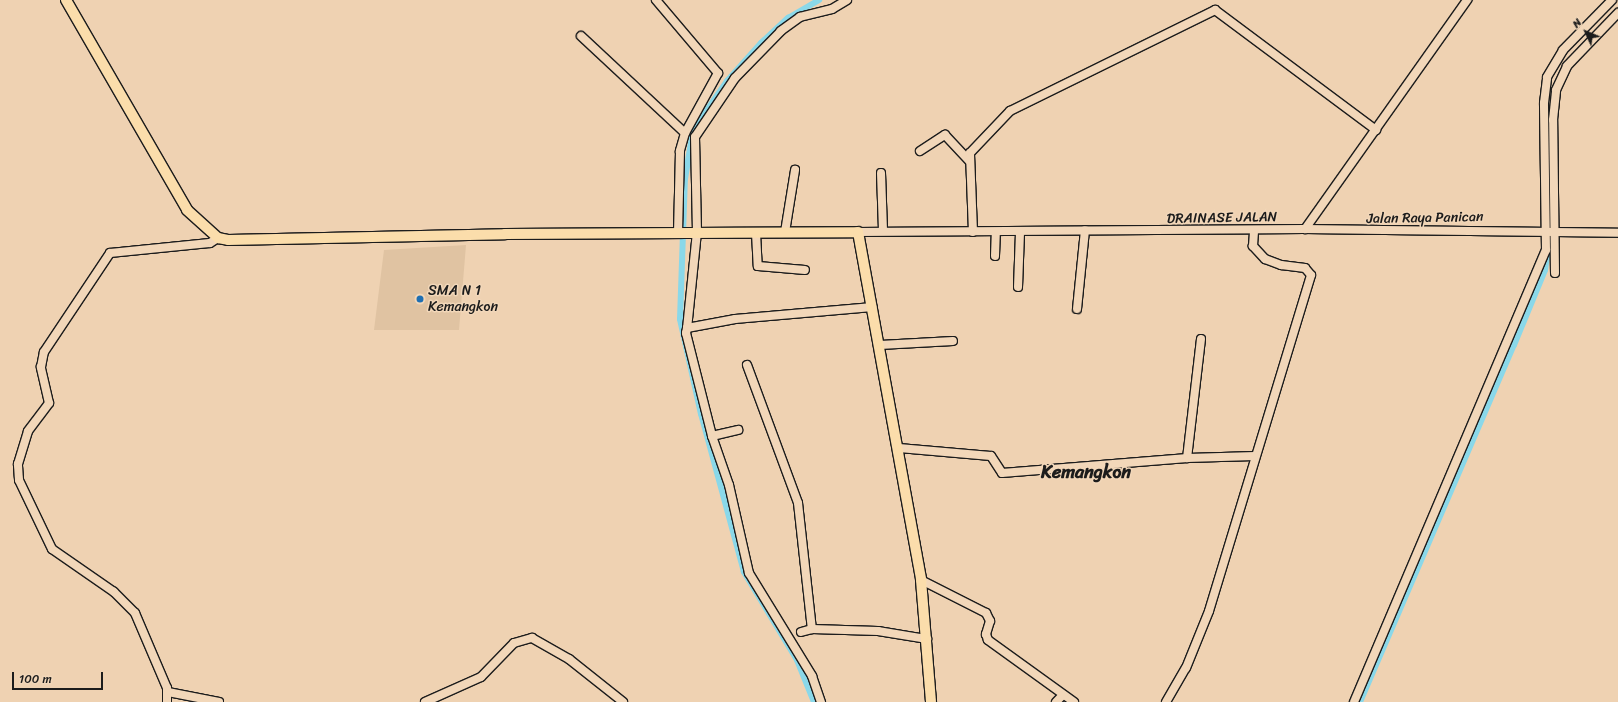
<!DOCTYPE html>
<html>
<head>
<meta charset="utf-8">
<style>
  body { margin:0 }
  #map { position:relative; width:1618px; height:702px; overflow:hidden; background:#efd2b2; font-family:Sriracha,sans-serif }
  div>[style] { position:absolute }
  .built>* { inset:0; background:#e0c3a2 }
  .canal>* { height:6px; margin:-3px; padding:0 3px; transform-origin:3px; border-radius:3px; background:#8ad8e9 }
  .roads { filter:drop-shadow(1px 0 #1c1c1c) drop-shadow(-1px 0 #1c1c1c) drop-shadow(0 1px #1c1c1c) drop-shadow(0 -1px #1c1c1c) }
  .minor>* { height:8px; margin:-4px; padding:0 4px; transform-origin:4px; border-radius:4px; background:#f2d7b9 }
  .major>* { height:10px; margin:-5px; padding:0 5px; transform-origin:5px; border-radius:5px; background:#fbddab }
  .dots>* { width:11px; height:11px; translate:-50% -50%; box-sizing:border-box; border:2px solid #f2d7b9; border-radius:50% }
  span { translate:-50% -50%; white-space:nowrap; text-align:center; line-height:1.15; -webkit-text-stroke:3px #f2d7b9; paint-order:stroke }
  .street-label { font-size:14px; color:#1c1c1c }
  .poi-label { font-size:14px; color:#1c1c1c }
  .left { translate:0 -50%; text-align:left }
  .district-label { font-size:18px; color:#1c1c1c; font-weight:700 }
  .north { position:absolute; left:1566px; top:12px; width:40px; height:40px; -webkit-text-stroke:3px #f2d7b9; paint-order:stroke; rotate:314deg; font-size:11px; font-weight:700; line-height:16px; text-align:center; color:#1c1c1c }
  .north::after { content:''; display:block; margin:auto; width:14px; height:18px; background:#1c1c1c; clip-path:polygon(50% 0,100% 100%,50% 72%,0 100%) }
  .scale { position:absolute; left:12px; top:672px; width:91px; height:18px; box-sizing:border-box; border:2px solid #1c1c1c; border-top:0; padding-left:5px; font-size:12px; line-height:14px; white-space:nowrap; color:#1c1c1c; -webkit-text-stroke:3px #f2d7b9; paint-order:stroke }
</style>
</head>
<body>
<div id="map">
  <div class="built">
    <i style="clip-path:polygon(466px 245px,459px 330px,374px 330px,384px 250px)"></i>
  </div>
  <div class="canal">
    <i style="left:814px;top:702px;width:45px;rotate:-112deg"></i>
    <i style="left:797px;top:660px;width:103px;rotate:-121.1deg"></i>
    <i style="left:744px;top:572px;width:164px;rotate:-105.2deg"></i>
    <i style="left:701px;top:414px;width:97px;rotate:-102.5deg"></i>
    <i style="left:680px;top:319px;width:140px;rotate:-88deg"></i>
    <i style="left:685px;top:179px;width:50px;rotate:-80.7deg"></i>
    <i style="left:693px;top:130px;width:60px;rotate:-55.2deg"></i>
    <i style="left:727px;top:81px;width:51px;rotate:-48.2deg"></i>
    <i style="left:761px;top:43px;width:37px;rotate:-43deg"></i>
    <i style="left:788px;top:18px;width:36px;rotate:-30deg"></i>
    <i style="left:1360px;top:702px;width:389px;rotate:-66.7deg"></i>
    <i style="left:1514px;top:345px;width:81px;rotate:-67.5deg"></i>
    <i style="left:1545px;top:270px;width:21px;rotate:-82deg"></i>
  </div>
  <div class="roads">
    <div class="minor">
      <i style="left:656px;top:0;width:96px;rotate:49.7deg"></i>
      <i style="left:718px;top:73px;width:68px;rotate:118.8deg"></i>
      <i style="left:685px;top:133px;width:19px;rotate:106deg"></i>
      <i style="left:680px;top:151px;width:83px;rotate:91.4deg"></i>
      <i style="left:847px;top:0;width:17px;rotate:149deg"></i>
      <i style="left:832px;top:9px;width:33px;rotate:166deg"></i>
      <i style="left:800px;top:17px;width:24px;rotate:144deg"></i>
      <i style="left:781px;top:31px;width:66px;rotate:134.4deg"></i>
      <i style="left:735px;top:78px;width:71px;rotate:124.1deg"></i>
      <i style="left:695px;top:137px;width:95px;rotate:88.8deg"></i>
      <i style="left:697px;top:232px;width:97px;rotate:95.9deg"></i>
      <i style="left:687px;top:328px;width:49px;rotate:-10.6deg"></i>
      <i style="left:735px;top:319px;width:138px;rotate:-5deg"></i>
      <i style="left:581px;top:36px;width:142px;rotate:43deg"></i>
      <i style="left:920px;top:151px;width:30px;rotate:-33deg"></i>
      <i style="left:945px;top:135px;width:35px;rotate:47deg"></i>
      <i style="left:881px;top:173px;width:58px;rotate:88deg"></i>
      <i style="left:1305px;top:229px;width:313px;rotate:0.7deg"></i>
      <i style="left:785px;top:232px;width:63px;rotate:-80.8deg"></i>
      <i style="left:858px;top:232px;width:447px;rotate:-0.4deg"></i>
      <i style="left:1305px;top:229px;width:281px;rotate:-54.7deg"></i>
      <i style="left:973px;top:232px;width:79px;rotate:-92.2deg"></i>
      <i style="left:970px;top:153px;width:58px;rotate:-46.4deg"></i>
      <i style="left:1010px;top:111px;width:229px;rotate:-26.2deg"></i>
      <i style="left:1215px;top:10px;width:201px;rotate:36.7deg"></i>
      <i style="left:756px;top:233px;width:33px;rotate:87deg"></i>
      <i style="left:758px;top:266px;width:47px;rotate:4.9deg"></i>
      <i style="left:995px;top:256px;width:23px;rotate:-88deg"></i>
      <i style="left:1555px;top:273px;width:153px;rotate:-90.7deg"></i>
      <i style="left:1553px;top:120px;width:30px;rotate:-84deg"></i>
      <i style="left:1556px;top:90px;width:26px;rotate:-65deg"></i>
      <i style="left:1567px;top:66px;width:74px;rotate:-46.1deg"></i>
      <i style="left:1018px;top:287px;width:55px;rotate:-87.9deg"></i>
      <i style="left:1077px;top:309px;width:79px;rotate:-84.2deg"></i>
      <i style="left:687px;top:328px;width:5px;rotate:101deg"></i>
      <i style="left:686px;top:333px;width:106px;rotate:75.8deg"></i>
      <i style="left:712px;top:436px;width:52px;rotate:70.9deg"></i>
      <i style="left:729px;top:485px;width:90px;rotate:77.2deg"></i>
      <i style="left:749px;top:573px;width:121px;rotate:58.5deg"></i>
      <i style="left:812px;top:676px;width:28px;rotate:71deg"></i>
      <i style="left:1201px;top:339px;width:120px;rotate:96.7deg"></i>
      <i style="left:1187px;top:458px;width:68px;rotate:-1.7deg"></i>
      <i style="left:880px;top:345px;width:73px;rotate:-3.1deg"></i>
      <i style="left:747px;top:365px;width:147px;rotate:69.7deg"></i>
      <i style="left:798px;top:503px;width:127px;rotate:83.7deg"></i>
      <i style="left:712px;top:436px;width:27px;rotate:-13deg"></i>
      <i style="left:899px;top:448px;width:92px;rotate:5deg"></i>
      <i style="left:991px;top:456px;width:20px;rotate:57deg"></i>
      <i style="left:1002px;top:473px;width:186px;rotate:-4.6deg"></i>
      <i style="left:921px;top:580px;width:73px;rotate:26.9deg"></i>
      <i style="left:986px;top:613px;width:9px;rotate:63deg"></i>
      <i style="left:990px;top:621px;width:14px;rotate:107deg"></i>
      <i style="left:986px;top:634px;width:6px;rotate:72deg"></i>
      <i style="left:988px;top:640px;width:106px;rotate:35.8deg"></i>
      <i style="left:801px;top:632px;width:11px;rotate:-15deg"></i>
      <i style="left:812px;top:629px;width:66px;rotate:1.7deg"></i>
      <i style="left:878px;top:631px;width:50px;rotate:9.3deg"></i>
      <i style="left:168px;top:692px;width:52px;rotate:11.1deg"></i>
      <i style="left:167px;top:702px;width:14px;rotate:-90deg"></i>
      <i style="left:167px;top:688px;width:82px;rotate:-113.1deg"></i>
      <i style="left:135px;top:613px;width:30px;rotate:-135deg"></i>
      <i style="left:114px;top:592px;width:75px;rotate:-145.3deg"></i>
      <i style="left:52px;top:549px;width:76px;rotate:-115.6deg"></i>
      <i style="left:19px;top:480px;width:16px;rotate:-94deg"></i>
      <i style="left:18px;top:464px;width:34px;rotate:-73deg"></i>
      <i style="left:28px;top:431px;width:35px;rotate:-53deg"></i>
      <i style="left:49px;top:403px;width:37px;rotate:-103deg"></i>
      <i style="left:41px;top:367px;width:15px;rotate:-79deg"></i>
      <i style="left:44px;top:352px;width:119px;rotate:-56.3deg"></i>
      <i style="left:110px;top:253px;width:100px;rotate:-5.7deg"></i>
      <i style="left:210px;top:243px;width:9px;rotate:-32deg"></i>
      <i style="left:425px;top:702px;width:61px;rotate:-24.1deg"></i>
      <i style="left:481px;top:677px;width:47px;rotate:-45.9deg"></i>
      <i style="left:514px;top:643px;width:19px;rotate:-16deg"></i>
      <i style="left:532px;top:638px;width:43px;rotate:29.6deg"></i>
      <i style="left:569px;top:659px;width:69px;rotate:38.5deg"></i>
      <i style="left:1056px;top:702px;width:10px;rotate:-45deg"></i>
      <i style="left:1166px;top:702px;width:39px;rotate:-60deg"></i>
      <i style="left:1186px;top:668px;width:61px;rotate:-68deg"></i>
      <i style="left:1209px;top:611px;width:351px;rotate:-73.1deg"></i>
      <i style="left:1311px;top:275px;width:9px;rotate:-131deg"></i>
      <i style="left:1305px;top:268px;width:24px;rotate:-173deg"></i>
      <i style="left:1281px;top:265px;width:17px;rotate:-159deg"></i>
      <i style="left:1265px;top:259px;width:18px;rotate:-133deg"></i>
      <i style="left:1253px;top:246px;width:14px;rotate:-86deg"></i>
      <i style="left:1354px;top:702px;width:491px;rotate:-67deg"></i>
      <i style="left:1546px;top:250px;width:147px;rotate:-90.8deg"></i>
      <i style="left:1544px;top:103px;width:26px;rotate:-83deg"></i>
      <i style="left:1547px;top:77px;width:31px;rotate:-59deg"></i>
      <i style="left:1563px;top:50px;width:70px;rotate:-45.6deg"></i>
    </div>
    <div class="major">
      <i style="left:66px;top:0;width:242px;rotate:60deg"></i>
      <i style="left:187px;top:210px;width:42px;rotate:42.1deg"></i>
      <i style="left:218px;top:238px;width:10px;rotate:11deg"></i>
      <i style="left:228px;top:240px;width:277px;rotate:-1.2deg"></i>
      <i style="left:505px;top:234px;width:353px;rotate:-0.3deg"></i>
      <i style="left:858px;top:232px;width:354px;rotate:79.7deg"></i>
      <i style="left:921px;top:580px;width:122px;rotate:85.3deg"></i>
    </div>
  </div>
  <div class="dots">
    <i style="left:420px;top:299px;background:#1f6fb2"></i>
  </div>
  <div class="street-label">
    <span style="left:1222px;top:218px;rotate:-1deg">DRAINASE JALAN</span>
    <span style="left:1425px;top:218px;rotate:-1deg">Jalan Raya Panican</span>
  </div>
  <div class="poi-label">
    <span class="left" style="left:428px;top:299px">SMA N 1<br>Kemangkon</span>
  </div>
  <div class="district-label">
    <span style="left:1086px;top:472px">Kemangkon</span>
  </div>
  <div class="north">N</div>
  <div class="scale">100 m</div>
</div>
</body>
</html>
